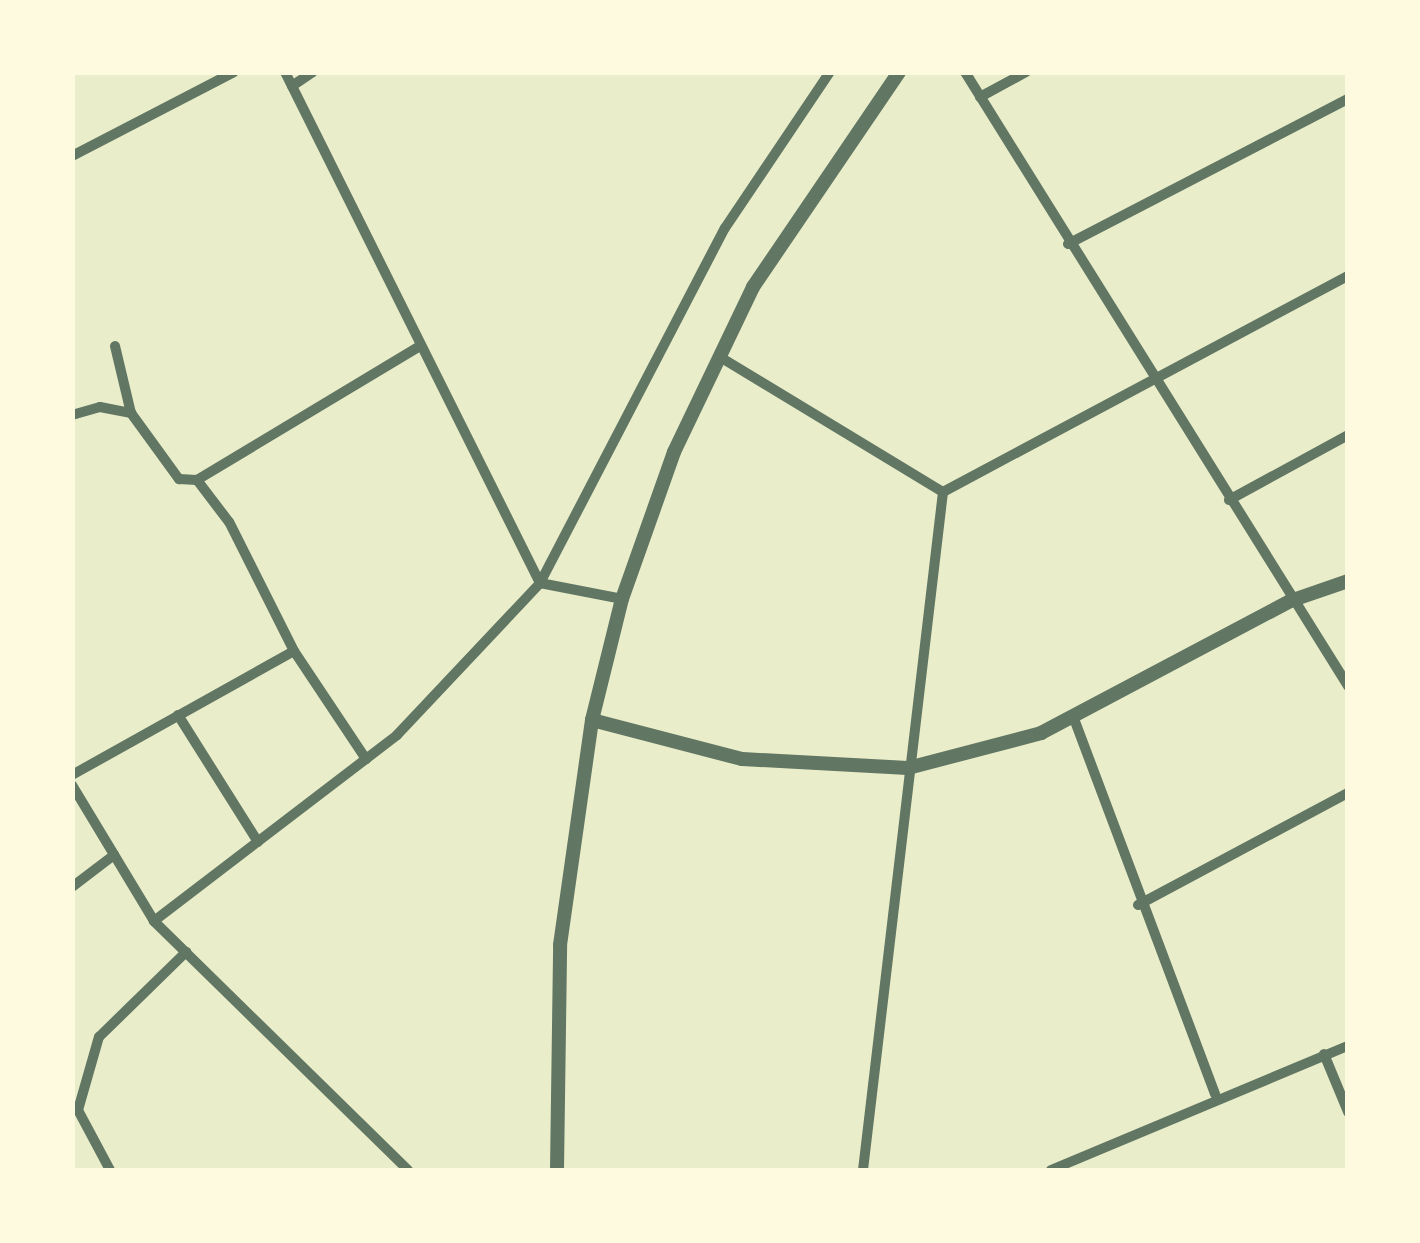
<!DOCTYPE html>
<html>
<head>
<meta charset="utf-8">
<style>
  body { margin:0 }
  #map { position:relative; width:1420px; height:1243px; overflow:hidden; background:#e9edc9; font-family:"PT Sans Narrow",sans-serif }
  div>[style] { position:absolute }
  .minor>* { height:10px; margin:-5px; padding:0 5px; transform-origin:5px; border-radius:5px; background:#617663 }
  .tertiary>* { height:14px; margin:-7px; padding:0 7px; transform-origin:7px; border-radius:7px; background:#617663 }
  span { translate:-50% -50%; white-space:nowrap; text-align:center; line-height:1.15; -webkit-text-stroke:8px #fefae0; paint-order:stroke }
  .frame { position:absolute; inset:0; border:75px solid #fefae0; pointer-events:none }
</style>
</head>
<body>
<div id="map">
  <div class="minor">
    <i style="left:285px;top:72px;width:571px;rotate:63.48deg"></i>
    <i style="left:540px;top:583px;width:84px;rotate:11deg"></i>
    <i style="left:965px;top:72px;width:724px;rotate:58.04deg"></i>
    <i style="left:292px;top:86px;width:25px;rotate:-34deg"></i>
    <i style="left:980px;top:97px;width:52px;rotate:-28.5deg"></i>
    <i style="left:72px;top:156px;width:182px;rotate:-27.4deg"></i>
    <i style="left:1068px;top:244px;width:315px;rotate:-27.4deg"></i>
    <i style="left:115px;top:346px;width:69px;rotate:76.6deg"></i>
    <i style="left:720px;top:357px;width:261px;rotate:31.2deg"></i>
    <i style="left:72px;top:415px;width:29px;rotate:-16deg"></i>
    <i style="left:100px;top:407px;width:32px;rotate:11deg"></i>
    <i style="left:131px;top:413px;width:82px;rotate:54deg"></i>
    <i style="left:179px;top:479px;width:18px;rotate:3deg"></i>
    <i style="left:197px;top:480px;width:258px;rotate:-31deg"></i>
    <i style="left:943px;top:492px;width:459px;rotate:-28.1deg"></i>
    <i style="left:1229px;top:500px;width:136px;rotate:-28.6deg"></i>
    <i style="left:294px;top:651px;width:130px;rotate:56.3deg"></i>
    <i style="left:178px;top:715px;width:150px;rotate:57.8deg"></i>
    <i style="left:1073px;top:716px;width:404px;rotate:69.4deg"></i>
    <i style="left:72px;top:775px;width:254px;rotate:-29.2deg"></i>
    <i style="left:294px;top:651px;width:144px;rotate:-116.7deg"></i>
    <i style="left:229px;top:522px;width:53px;rotate:-127.3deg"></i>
    <i style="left:72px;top:785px;width:159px;rotate:58.9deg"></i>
    <i style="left:72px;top:887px;width:53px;rotate:-37.3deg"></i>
    <i style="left:1138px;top:905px;width:238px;rotate:-28.1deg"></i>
    <i style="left:1324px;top:1054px;width:63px;rotate:67.5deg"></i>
    <i style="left:110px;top:1170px;width:68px;rotate:-118.1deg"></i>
    <i style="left:78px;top:1110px;width:76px;rotate:-74deg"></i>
    <i style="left:99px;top:1037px;width:122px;rotate:-44.3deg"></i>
    <i style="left:408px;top:1170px;width:356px;rotate:-135.6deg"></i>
    <i style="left:154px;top:921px;width:306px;rotate:-37.4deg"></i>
    <i style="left:397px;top:735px;width:209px;rotate:-46.7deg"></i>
    <i style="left:540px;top:583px;width:400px;rotate:-62.5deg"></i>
    <i style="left:725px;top:228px;width:188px;rotate:-56.1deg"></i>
    <i style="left:863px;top:1170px;width:683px;rotate:-83.27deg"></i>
    <i style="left:1051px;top:1170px;width:322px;rotate:-22.7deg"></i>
  </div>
  <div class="tertiary">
    <i style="left:592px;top:720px;width:155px;rotate:14.6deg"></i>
    <i style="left:742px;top:759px;width:166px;rotate:3.1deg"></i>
    <i style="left:908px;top:768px;width:138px;rotate:-14.7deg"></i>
    <i style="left:1041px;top:733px;width:282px;rotate:-27.9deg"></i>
    <i style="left:1290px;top:601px;width:61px;rotate:-19deg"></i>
    <i style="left:557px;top:1170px;width:225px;rotate:-89.2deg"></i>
    <i style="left:560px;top:945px;width:227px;rotate:-81.9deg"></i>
    <i style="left:592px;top:720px;width:125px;rotate:-76.1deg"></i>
    <i style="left:622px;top:599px;width:156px;rotate:-70.5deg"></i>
    <i style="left:674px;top:452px;width:183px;rotate:-64.4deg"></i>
    <i style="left:753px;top:287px;width:260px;rotate:-55.8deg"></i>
  </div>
  <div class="frame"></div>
</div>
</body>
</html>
